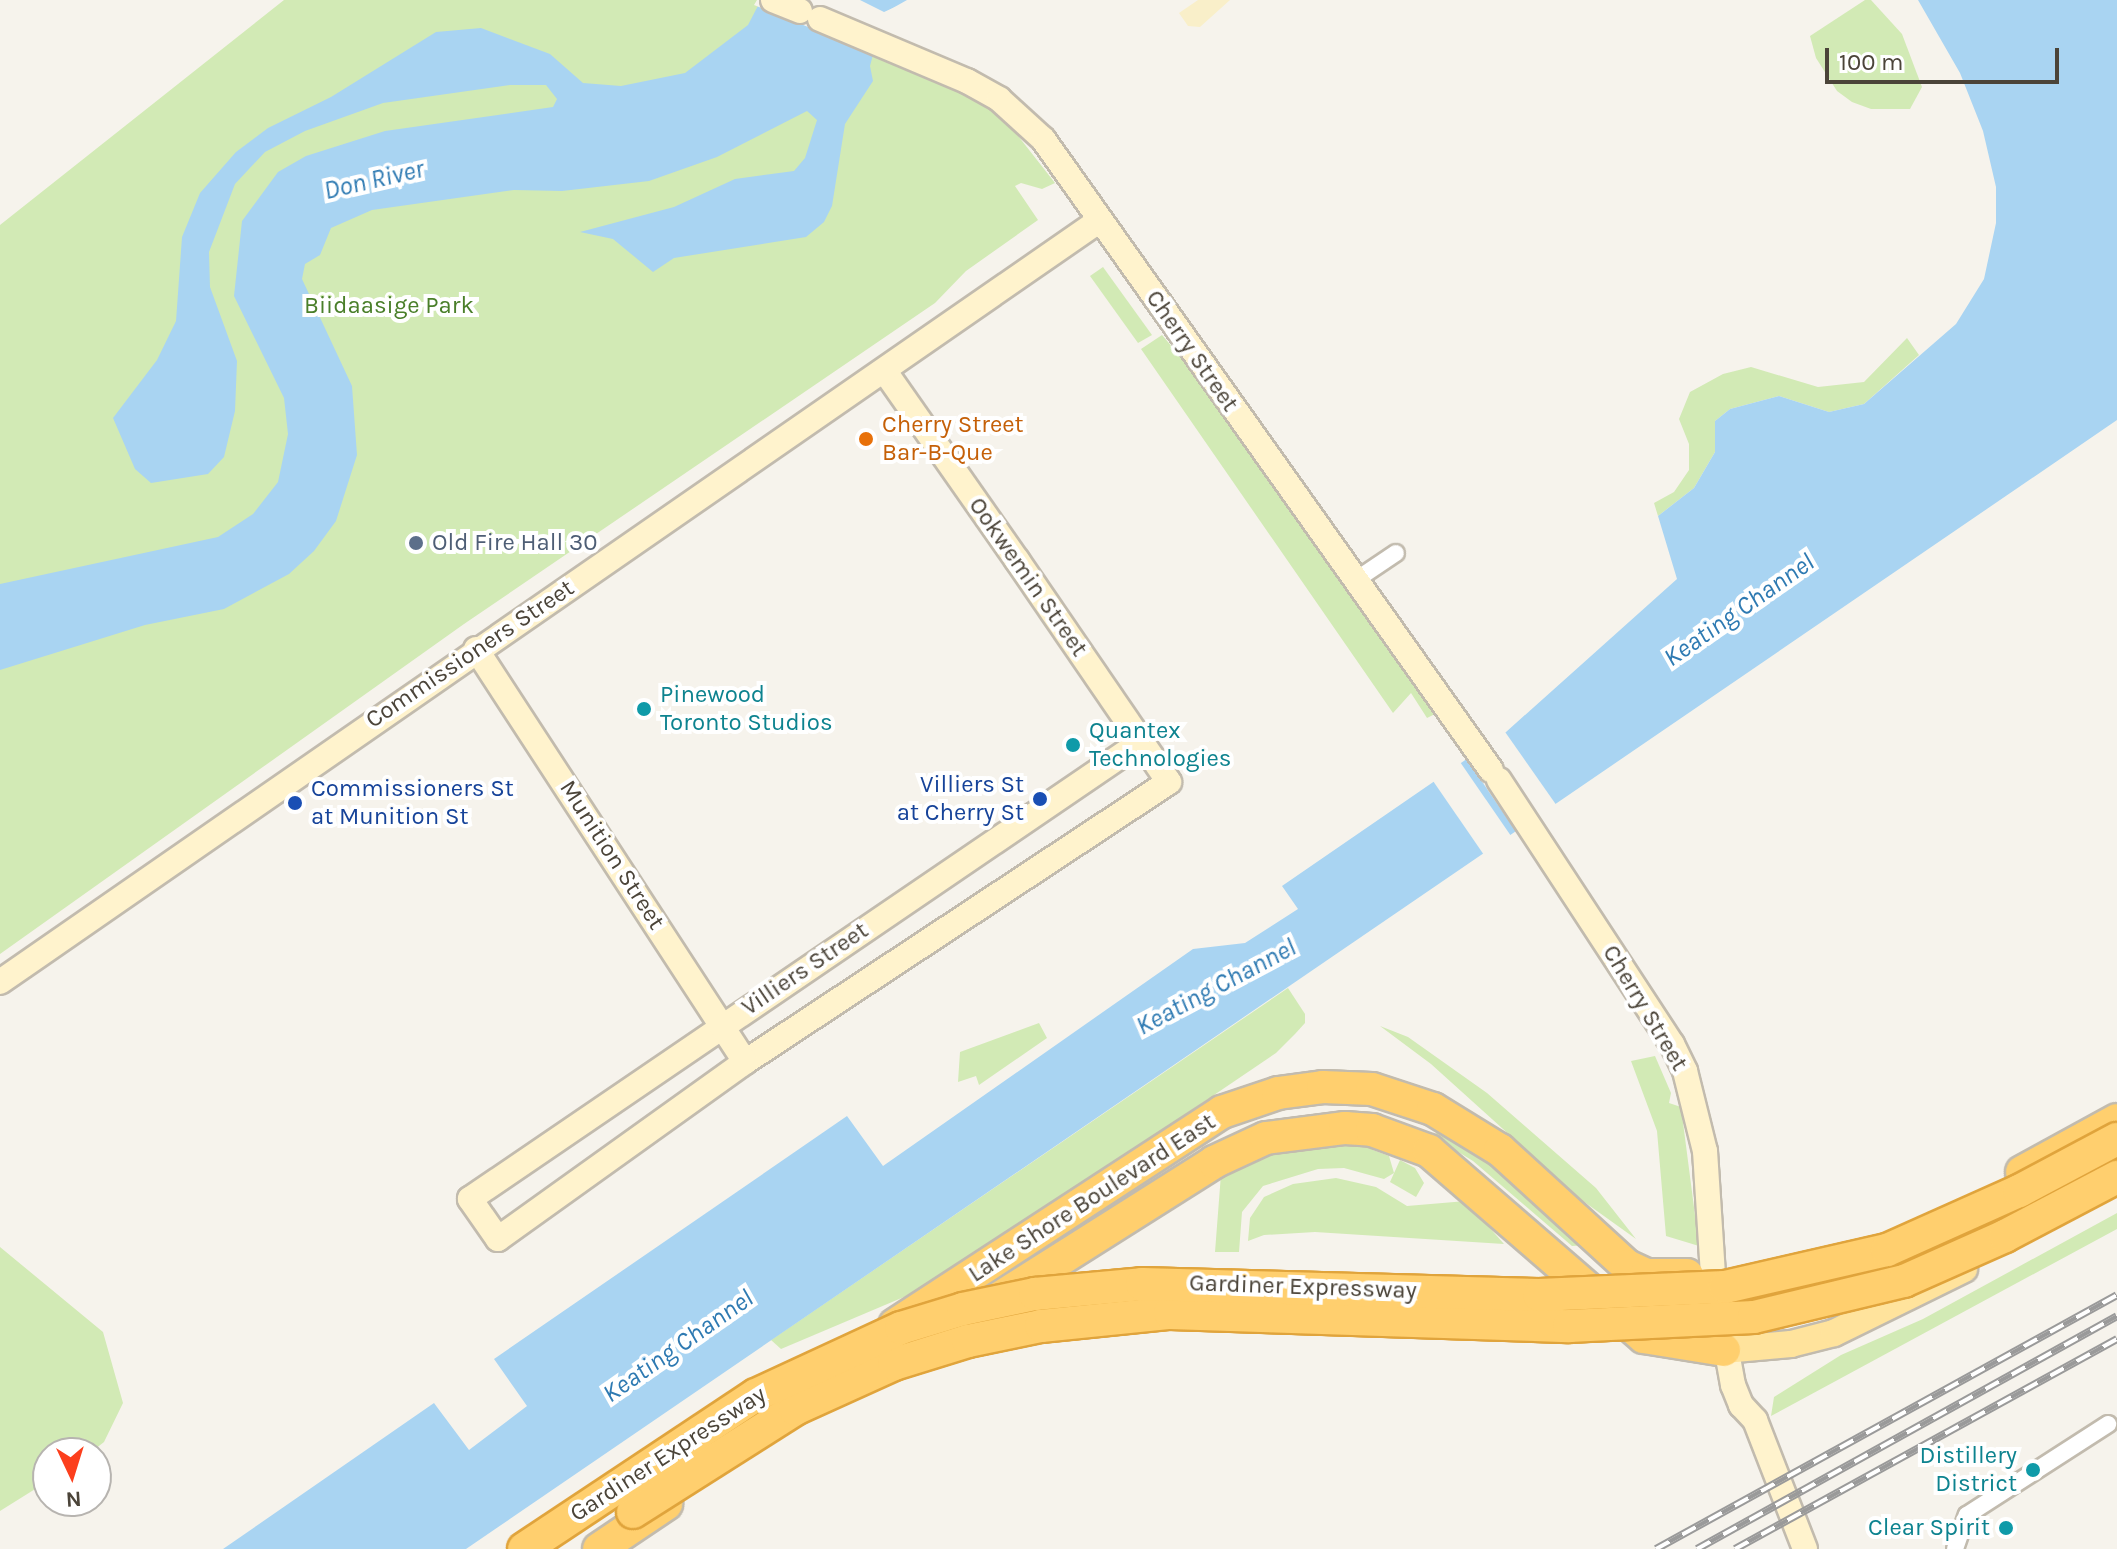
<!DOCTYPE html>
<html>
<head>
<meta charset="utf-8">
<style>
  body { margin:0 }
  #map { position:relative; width:2117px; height:1549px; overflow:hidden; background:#f6f3ec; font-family:Karla,sans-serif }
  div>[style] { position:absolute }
  .green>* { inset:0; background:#d2eab5 }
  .sand>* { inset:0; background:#f9efc9 }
  .water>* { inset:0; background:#a9d4f2 }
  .pier>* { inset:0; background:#f6f3ec }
  .roads { filter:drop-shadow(2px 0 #c2bbae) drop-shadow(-2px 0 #c2bbae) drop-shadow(0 2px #c2bbae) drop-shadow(0 -2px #c2bbae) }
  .street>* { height:16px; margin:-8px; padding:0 8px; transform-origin:8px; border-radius:8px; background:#fff }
  .secondary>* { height:24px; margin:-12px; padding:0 12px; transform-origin:12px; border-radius:12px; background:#fff3cd }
  .primary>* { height:26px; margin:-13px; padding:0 13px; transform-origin:13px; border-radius:13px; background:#ffe39c }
  .highway>* { height:32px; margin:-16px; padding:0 16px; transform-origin:16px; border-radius:16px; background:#ffcf6e }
  .rail>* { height:8px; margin-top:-4px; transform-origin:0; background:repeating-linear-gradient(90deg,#fff 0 15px,#9a9a9a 0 30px); box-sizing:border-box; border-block:2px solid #9a9a9a }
  .bridges { filter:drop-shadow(2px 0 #e0a43c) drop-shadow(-2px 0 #e0a43c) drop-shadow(0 2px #e0a43c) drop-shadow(0 -2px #e0a43c) }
  .highway-bridge>* { height:32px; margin:-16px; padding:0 16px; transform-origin:16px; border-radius:16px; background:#ffcf6e }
  .dots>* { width:22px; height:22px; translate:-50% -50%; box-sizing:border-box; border:4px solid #fff; border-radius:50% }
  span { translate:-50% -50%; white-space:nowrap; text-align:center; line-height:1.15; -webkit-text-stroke:8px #fff; paint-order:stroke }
  .park-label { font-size:24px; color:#4a7f2a }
  .street-label { font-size:24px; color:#4b4439 }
  .food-label { font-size:24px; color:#c56008 }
  .left { translate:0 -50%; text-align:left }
  .service-label { font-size:24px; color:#4e5e75 }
  .culture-label { font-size:24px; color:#0d838f }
  .right { translate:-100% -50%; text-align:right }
  .transit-label { font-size:24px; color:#164399 }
  .water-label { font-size:26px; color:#2e7ab2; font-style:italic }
  .north { position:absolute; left:32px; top:1437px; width:80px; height:80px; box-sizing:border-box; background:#fff; border:2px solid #b7b4b0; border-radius:50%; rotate:176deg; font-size:22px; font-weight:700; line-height:32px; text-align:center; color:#4b4439 }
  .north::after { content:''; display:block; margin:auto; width:28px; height:36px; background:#fc3f1d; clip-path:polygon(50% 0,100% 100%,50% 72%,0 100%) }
  .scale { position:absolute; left:1825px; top:48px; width:234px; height:36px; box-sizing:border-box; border:4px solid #4b4439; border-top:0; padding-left:10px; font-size:24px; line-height:28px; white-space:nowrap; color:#4b4439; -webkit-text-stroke:6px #fff; paint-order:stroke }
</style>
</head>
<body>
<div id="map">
  <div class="green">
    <i style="clip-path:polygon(284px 0,761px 0,758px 10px,993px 104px,1055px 183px,1042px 189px,1021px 183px,1015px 186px,1038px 220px,966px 271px,935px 303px,464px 624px,0 954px,0 225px)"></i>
    <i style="clip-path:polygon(1865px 0,1871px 0,1902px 34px,1922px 87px,1910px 109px,1871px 109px,1852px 102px,1837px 91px,1816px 58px,1810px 36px)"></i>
    <i style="clip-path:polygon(1103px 267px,1152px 335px,1138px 343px,1090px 276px)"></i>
    <i style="clip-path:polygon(1162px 335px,1197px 376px,1435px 714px,1427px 718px,1411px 693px,1393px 713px,1141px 349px)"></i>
    <i style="clip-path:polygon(1907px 338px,1919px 355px,1864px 404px,1829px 412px,1779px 396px,1730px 409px,1715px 421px,1715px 452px,1694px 488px,1658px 516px,1654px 503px,1674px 492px,1689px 470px,1689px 444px,1679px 419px,1690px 392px,1723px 374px,1751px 367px,1818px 387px,1864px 382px)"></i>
    <i style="clip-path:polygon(1288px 988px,1305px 1014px,1305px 1023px,1295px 1034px,1276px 1053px,1096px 1175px,911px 1294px,781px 1349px,771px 1340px)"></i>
    <i style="clip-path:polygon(1039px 1023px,1047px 1038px,979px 1085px,976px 1076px,958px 1082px,960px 1052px)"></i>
    <i style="clip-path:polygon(1380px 1026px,1408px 1037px,1487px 1093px,1596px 1188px,1636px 1239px,1583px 1201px,1431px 1064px)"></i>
    <i style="clip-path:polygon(1655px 1056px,1671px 1093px,1669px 1103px,1681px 1107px,1699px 1246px,1666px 1236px,1657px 1131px,1631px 1061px)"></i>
    <i style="clip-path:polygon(1440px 1126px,1465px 1141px,1587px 1245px,1572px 1246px,1473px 1161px,1434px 1137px)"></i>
    <i style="clip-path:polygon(1293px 1143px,1372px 1144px,1373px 1150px,1389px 1156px,1394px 1173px,1384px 1179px,1344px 1168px,1318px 1169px,1263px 1186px,1242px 1212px,1239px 1252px,1215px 1252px,1221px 1174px)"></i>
    <i style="clip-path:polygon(1400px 1160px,1415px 1168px,1424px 1183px,1416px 1197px,1390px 1182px)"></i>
    <i style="clip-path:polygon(1336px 1178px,1376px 1187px,1407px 1206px,1466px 1201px,1504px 1244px,1315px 1232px,1264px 1235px,1248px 1241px,1250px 1218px,1264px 1197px,1293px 1184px)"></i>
    <i style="clip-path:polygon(2117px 1213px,2117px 1229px,1771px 1416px,1774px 1397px,1841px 1355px,1923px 1319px)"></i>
    <i style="clip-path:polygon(0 1247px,103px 1332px,123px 1403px,104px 1442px,90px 1453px,48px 1453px,48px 1481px,0 1511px)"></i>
  </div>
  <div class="sand">
    <i style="clip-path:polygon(1198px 0,1230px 0,1200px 27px,1188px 26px,1179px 13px)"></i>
  </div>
  <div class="water">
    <i style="clip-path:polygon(761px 0,907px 0,884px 13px,870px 66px,873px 81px,845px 124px,832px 206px,824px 222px,806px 237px,674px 258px,653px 272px,613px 239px,580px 232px,674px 207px,735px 179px,794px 171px,805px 158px,817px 120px,807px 111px,717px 157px,649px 181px,562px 191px,514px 190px,372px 210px,331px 228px,320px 255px,305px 264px,302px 279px,352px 386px,357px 455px,336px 521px,314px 551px,289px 574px,224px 609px,145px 625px,0 670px,0 584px,218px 537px,253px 514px,278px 482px,288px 434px,284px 398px,234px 296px,242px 221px,278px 172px,306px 156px,385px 131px,553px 107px,557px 99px,546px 85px,510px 85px,383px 103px,305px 131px,265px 152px,235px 184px,209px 252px,210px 287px,237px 361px,235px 411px,224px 457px,208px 474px,151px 483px,135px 469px,113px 418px,157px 360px,176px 321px,182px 237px,200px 193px,236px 152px,268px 128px,331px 97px,436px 32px,481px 28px,550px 54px,583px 83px,621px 86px,685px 73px,748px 25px)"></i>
    <i style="clip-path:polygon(1918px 0,2117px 0,2117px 420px,466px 1549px,223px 1549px,434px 1403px,469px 1450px,527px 1406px,494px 1359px,847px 1116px,883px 1166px,1193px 949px,1245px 943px,1298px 909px,1282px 886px,1506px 732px,1677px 579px,1658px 516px,1694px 488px,1715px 452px,1715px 421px,1730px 409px,1779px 396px,1829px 412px,1864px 404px,1956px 324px,1984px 279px,1996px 223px,1996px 187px,1983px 131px,1960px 73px)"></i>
  </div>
  <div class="pier">
    <i style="clip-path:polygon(757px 0,860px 0,884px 12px,911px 0,887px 15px,877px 55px,754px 5px)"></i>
    <i style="clip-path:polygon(1503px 729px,1557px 806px,1517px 833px,1464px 755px)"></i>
    <i style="clip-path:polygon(1458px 759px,1511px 836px,1484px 855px,1431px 778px)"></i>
  </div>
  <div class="roads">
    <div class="street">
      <i style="left:1356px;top:580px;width:48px;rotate:-34deg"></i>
      <i style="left:1955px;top:1549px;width:36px;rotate:-71deg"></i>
      <i style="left:1967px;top:1515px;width:168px;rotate:-32.8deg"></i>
    </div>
    <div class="secondary">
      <i style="left:773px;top:0;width:29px;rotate:22deg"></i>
      <i style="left:820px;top:19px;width:160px;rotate:22.9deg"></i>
      <i style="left:967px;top:81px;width:37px;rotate:29deg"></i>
      <i style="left:999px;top:99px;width:59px;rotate:42.3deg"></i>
      <i style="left:1043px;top:139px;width:774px;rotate:54.63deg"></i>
      <i style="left:886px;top:373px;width:228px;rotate:55deg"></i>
      <i style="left:1017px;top:560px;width:269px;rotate:55.6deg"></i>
      <i style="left:1169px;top:782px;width:508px;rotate:146.56deg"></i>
      <i style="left:745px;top:1062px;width:304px;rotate:144.4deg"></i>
      <i style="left:498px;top:1239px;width:49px;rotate:-125deg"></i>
      <i style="left:470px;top:1199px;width:812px;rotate:-34.26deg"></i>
      <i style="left:476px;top:649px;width:493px;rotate:56.9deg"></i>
      <i style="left:1499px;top:780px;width:316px;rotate:56.8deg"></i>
      <i style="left:1672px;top:1044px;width:30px;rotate:64deg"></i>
      <i style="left:1685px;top:1071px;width:82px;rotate:76deg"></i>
      <i style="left:1705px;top:1151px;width:124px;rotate:86.3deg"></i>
      <i style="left:1713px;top:1275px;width:112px;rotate:79.7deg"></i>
      <i style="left:1733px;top:1385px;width:22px;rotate:68deg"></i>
      <i style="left:1741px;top:1405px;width:21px;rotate:47deg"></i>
      <i style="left:1755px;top:1420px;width:138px;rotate:68.8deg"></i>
      <i style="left:0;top:982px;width:1338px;rotate:-34.71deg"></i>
    </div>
    <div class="primary">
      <i style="left:1724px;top:1350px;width:67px;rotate:-5.1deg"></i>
      <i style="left:1791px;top:1344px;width:44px;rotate:-14.3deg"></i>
      <i style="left:1834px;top:1333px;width:145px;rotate:-26.2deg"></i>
    </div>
    <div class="highway">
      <i style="left:2022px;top:1172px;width:108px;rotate:-28.7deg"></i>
      <i style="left:895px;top:1325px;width:390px;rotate:-33.1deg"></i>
      <i style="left:1222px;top:1112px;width:59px;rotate:-18.7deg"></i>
      <i style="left:1278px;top:1093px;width:45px;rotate:-7.6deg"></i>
      <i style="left:1323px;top:1087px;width:49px;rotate:2.3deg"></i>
      <i style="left:1372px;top:1089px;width:64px;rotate:18.2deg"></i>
      <i style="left:1433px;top:1109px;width:79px;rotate:31.5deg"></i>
      <i style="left:1500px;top:1150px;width:172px;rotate:42.4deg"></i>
      <i style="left:1627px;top:1266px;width:21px;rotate:25deg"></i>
      <i style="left:1646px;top:1275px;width:41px"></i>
      <i style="left:914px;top:1352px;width:355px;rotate:-32.3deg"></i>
      <i style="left:1214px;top:1162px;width:57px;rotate:-24.8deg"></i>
      <i style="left:1266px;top:1138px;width:80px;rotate:-7.2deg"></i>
      <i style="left:1345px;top:1128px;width:27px;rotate:4deg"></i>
      <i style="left:1372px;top:1130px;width:61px;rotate:20.2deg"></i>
      <i style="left:1429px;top:1151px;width:284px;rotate:40.9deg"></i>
      <i style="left:1644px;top:1337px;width:81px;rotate:9.2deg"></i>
      <i style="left:599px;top:1549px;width:81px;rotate:-33.9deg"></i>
    </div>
  </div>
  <div class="rail">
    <i style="left:1656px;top:1549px;width:526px;rotate:-28.85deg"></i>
    <i style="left:1697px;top:1549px;width:480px;rotate:-29deg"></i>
    <i style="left:1735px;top:1549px;width:436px;rotate:-28.8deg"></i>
  </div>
  <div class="bridges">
    <div class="highway-bridge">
      <i style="left:633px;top:1512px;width:192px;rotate:-32.4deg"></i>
      <i style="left:795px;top:1409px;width:109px;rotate:-24.4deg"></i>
      <i style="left:894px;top:1364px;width:77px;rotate:-17.3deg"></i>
      <i style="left:968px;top:1341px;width:75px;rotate:-11.6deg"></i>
      <i style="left:1041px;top:1326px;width:130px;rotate:-5.8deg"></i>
      <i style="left:1170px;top:1313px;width:399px;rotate:1.9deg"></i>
      <i style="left:1569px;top:1326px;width:185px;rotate:-2.8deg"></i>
      <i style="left:1754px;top:1317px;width:154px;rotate:-13.5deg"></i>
      <i style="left:1904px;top:1281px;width:111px;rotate:-24deg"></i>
      <i style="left:2005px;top:1236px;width:127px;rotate:-27.8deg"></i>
      <i style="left:524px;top:1549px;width:278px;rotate:-33.6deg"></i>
      <i style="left:756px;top:1395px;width:160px;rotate:-24.8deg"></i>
      <i style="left:901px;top:1328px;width:65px;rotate:-17deg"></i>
      <i style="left:963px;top:1309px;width:74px;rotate:-11.8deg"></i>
      <i style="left:1035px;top:1294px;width:107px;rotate:-5.3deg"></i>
      <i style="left:1142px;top:1284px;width:397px;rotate:1.6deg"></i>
      <i style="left:1539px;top:1295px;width:186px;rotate:-2.5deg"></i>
      <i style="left:1725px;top:1287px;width:166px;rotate:-12.9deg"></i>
      <i style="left:1887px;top:1250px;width:145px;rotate:-24.1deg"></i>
      <i style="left:2019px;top:1191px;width:111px;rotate:-28deg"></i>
    </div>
  </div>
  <div class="dots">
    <i style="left:866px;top:439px;background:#e8710a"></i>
    <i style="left:416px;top:543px;background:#5c6f8a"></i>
    <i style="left:644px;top:709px;background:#0f9aa8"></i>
    <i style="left:1073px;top:745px;background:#0f9aa8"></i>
    <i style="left:1040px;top:799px;background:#1a4fb4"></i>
    <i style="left:295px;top:803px;background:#1a4fb4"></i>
    <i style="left:2033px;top:1470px;background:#0f9aa8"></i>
    <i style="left:2006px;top:1528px;background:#0f9aa8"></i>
  </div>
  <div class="park-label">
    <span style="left:389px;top:306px">Biidaasige Park</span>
  </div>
  <div class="street-label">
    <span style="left:1192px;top:351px;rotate:55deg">Cherry Street</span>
    <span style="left:1028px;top:577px;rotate:55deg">Ookwemin Street</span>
    <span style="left:470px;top:654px;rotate:-34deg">Commissioners Street</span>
    <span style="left:612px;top:855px;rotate:57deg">Munition Street</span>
    <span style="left:805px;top:969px;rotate:-34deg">Villiers Street</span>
    <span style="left:1645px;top:1008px;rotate:59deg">Cherry Street</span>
    <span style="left:1092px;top:1198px;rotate:-33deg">Lake Shore Boulevard East</span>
    <span style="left:1303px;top:1287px;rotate:2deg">Gardiner Expressway</span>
    <span style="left:668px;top:1454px;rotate:-33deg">Gardiner Expressway</span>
  </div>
  <div class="food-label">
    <span class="left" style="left:882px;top:439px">Cherry Street<br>Bar-B-Que</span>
  </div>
  <div class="service-label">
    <span class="left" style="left:432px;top:543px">Old Fire Hall 30</span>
  </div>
  <div class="culture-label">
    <span class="left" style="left:660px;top:709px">Pinewood<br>Toronto Studios</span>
    <span class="left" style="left:1089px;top:745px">Quantex<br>Technologies</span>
    <span class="right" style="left:2017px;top:1470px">Distillery<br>District</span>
    <span class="right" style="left:1990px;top:1528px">Clear Spirit</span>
  </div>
  <div class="transit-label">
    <span class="right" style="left:1024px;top:799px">Villiers St<br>at Cherry St</span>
    <span class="left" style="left:311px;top:803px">Commissioners St<br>at Munition St</span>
  </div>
  <div class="water-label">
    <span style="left:374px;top:180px;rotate:-13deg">Don River</span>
    <span style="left:1739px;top:610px;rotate:-35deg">Keating Channel</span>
    <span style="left:1216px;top:987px;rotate:-28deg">Keating Channel</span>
    <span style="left:678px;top:1346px;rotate:-35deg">Keating Channel</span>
  </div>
  <div class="north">N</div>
  <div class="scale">100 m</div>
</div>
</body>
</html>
